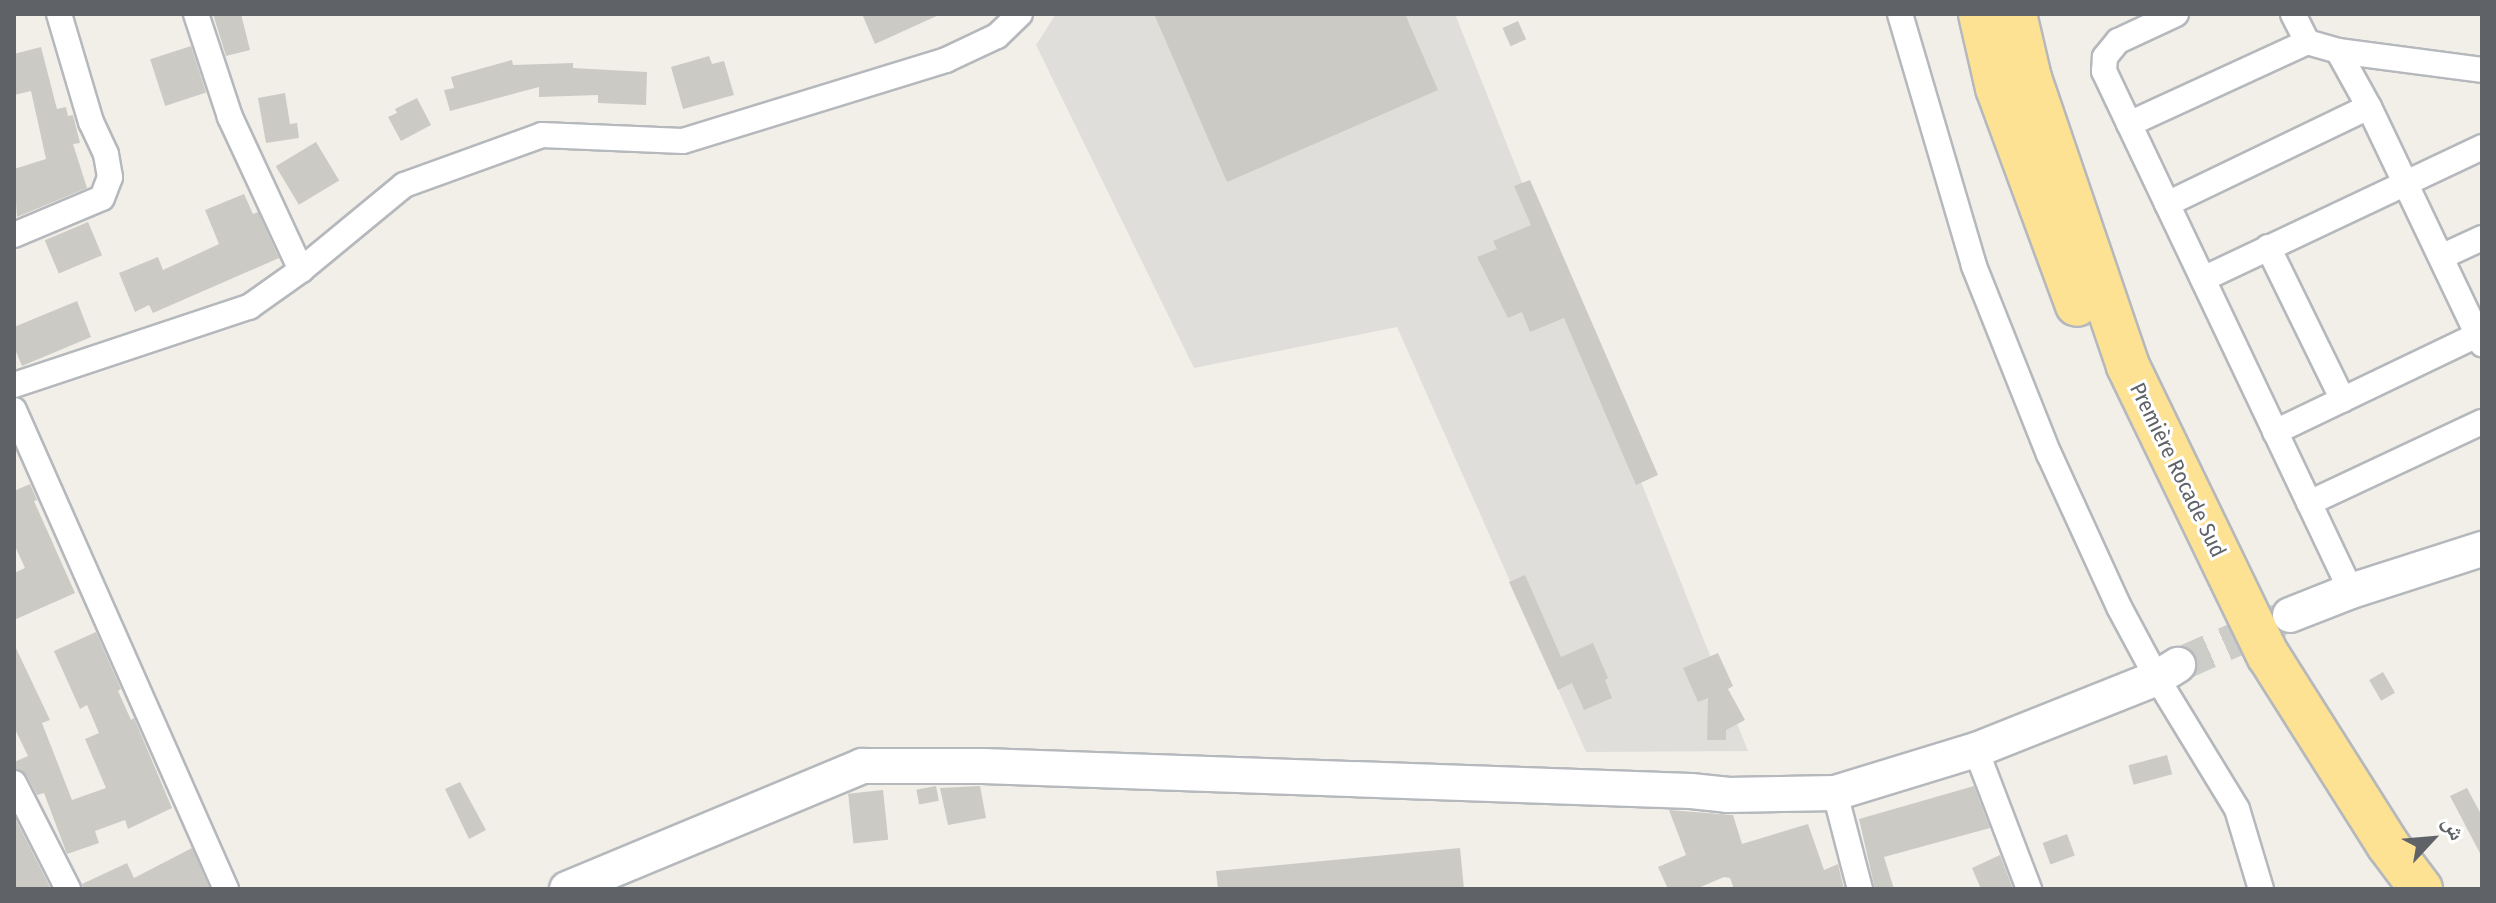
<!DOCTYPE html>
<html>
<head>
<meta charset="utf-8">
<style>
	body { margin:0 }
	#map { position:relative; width:2496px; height:903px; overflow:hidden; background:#f1efe8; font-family:"Fira Sans Condensed","Noto Naskh Arabic",sans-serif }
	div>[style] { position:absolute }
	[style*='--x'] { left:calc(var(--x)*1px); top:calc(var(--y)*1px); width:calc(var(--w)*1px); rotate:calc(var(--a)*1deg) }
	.industrial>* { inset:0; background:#e0deda }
	.building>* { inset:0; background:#cccac5; transform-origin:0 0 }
	.secondary-tunnel>* { height:34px; margin-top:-17px; transform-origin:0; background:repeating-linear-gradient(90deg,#ccccc8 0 34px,transparent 0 51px) }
	.roads { filter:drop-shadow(2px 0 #b5b8bc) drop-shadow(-2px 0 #b5b8bc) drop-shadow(0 2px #b5b8bc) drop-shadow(0 -2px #b5b8bc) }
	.minor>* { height:24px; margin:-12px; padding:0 12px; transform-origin:12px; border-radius:12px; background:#fff }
	.secondary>* { height:34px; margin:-17px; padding:0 17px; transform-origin:17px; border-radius:17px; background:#fff }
	.motorway>* { height:42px; margin:-21px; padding:0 21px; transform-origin:21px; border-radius:21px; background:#fde293 }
	span { translate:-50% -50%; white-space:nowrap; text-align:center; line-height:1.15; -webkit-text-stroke:6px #fff; paint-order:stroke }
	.street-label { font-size:22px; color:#5f6368 }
	.frame { position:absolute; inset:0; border:16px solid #5f6368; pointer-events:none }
	.north { position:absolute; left:2392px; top:799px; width:80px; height:80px; -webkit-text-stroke:6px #fff; paint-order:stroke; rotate:64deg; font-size:22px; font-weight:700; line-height:32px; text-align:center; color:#5f6368 }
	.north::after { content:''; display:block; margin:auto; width:28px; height:36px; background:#5f6368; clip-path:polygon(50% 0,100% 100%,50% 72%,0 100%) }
</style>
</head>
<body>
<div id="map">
	<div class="industrial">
		<div style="clip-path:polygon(1056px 14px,1455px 14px,1748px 751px,1586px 752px,1397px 327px,1194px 368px,1036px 45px)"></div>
	</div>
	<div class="building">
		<div style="clip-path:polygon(213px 14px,241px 14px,250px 50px,226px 56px)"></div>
		<div style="clip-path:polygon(862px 14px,941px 14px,875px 44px)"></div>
		<div style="clip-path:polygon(1154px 14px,1405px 14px,1438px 90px,1227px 182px)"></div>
		<div style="left:1518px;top:21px;width:20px;height:17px;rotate:66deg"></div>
		<div style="left:191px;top:46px;width:49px;height:43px;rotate:72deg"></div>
		<div style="clip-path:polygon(41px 47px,57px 109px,66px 107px,68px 116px,73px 115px,80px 143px,73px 144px,87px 188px,17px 217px,14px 169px,46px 159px,31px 91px,14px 95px,14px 54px)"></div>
		<div style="clip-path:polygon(709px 56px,712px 64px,724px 61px,734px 95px,683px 109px,671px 67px)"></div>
		<div style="clip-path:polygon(512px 60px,513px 65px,573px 63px,573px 68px,647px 72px,646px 105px,598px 103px,598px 95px,539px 97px,539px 87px,450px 111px,444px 90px,454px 88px,451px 77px)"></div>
		<div style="clip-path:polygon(285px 93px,290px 124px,297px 123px,299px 138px,266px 143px,258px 98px)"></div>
		<div style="clip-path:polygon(417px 98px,431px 125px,401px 141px,388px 117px,397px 113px,395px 109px)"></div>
		<div style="left:316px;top:142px;width:45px;height:47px;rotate:59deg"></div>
		<div style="clip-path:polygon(1530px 180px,1658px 475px,1636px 485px,1564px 318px,1530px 332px,1522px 312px,1508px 318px,1477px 257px,1497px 249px,1493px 241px,1531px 225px,1514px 186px)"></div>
		<div style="clip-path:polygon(244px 194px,253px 214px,258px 212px,279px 258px,153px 313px,149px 305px,135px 312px,119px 273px,158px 257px,163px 270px,219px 244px,205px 210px)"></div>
		<div style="left:88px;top:222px;width:36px;height:47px;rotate:67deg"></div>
		<div style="clip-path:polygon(77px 301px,91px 337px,22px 366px,14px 347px,14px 327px)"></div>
		<div style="clip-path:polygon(30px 484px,37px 500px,34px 501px,75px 593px,14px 620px,14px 573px,25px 568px,14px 544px,14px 491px)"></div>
		<div style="clip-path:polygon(1525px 575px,1561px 657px,1593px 643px,1608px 678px,1605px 680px,1612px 698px,1584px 710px,1572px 683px,1558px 690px,1509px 582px)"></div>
		<div style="clip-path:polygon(96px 632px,121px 689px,118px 691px,131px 720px,134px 718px,172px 808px,128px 829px,125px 820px,95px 831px,99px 843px,67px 854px,44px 793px,37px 795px,27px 776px,14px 768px,14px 762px,28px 756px,14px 727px,14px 644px,50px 720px,42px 723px,72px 800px,106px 788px,85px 739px,99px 733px,87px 705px,80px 709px,54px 651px)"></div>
		<div style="clip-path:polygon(1718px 653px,1733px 686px,1728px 689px,1745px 720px,1726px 730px,1726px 740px,1707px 740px,1708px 698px,1698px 702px,1683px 668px)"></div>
		<div style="left:2383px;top:672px;width:24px;height:16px;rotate:60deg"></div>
		<div style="left:2167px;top:755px;width:20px;height:40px;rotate:75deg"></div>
		<div style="clip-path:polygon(460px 782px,486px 830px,469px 839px,445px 789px)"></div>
		<div style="left:936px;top:786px;width:15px;height:20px;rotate:79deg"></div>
		<div style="clip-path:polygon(980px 786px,986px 818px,948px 825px,940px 788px)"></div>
		<div style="clip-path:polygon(1974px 786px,1990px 828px,1884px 857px,1894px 889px,1875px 889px,1859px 819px)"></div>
		<div style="clip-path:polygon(2467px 788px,2482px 816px,2482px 857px,2450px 796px)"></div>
		<div style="left:883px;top:790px;width:50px;height:35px;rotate:84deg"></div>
		<div style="clip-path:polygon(1669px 810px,1733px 815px,1742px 844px,1808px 824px,1824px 870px,1838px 864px,1844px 889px,1734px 889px,1730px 878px,1724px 877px,1696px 889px,1668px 889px,1658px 867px,1686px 855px)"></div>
		<div style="clip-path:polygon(14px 816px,51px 889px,14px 889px)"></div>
		<div style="left:2067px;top:834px;width:23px;height:26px;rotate:70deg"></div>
		<div style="clip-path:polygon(192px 848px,210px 889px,83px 889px,82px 884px,127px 863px,134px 878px)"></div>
		<div style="clip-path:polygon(1460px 848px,1464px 889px,1218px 889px,1216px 871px)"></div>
		<div style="clip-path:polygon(2000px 855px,2013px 889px,1981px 889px,1972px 868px)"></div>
	</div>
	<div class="secondary-tunnel">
		<div style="--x:2178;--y:665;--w:111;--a:-23.8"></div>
	</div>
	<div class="roads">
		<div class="minor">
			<div style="--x:196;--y:14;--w:108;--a:71.7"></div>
			<div style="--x:230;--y:117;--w:169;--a:65.1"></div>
			<div style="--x:1900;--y:14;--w:263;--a:73.6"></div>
			<div style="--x:1974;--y:266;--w:202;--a:68.3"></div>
			<div style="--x:2049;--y:454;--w:168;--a:65.4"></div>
			<div style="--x:2119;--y:607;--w:81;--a:61.8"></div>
			<div style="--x:2157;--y:678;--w:153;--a:58.6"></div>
			<div style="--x:2237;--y:809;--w:84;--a:73.3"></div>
			<div style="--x:2176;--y:14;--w:64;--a:155"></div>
			<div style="--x:2118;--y:41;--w:21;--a:129"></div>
			<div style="--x:2105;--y:57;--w:14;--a:94"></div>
			<div style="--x:2104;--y:71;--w:576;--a:64.59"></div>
			<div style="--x:2293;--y:14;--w:31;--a:63"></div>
			<div style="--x:2307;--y:42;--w:32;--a:16"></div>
			<div style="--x:2338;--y:51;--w:145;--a:7.5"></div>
			<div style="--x:2338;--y:51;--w:64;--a:61"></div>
			<div style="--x:2369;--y:107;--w:263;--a:64.5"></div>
			<div style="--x:2129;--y:124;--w:196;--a:-24.7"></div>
			<div style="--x:2167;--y:204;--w:224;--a:-25.7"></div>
			<div style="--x:14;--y:235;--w:95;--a:-22.8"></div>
			<div style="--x:102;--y:198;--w:22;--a:-69"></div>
			<div style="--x:110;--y:177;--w:23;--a:-100"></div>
			<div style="--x:106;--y:154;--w:35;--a:-115"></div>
			<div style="--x:91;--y:122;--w:113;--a:-106.5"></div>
			<div style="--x:2268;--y:247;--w:170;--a:63.9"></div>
			<div style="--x:2441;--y:257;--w:45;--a:-24.9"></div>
			<div style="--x:2203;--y:279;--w:309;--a:-25.3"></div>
			<div style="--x:14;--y:385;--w:248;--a:-18.4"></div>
			<div style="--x:249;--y:307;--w:64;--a:-35.4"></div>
			<div style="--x:301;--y:270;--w:134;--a:-39.5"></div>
			<div style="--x:404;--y:185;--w:147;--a:-19.9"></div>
			<div style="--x:542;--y:135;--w:141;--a:2.4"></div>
			<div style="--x:683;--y:141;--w:275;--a:-17.1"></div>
			<div style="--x:946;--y:60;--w:56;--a:-25.2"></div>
			<div style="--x:997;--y:36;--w:32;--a:-44"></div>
			<div style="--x:14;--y:410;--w:524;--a:66.13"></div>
			<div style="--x:2275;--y:432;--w:229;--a:-25.6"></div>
			<div style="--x:2309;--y:503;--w:191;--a:-25.1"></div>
			<div style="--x:1976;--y:750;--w:149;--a:69.1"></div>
			<div style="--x:14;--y:783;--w:119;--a:63"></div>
			<div style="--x:1835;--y:793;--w:99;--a:75.4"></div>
		</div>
		<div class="secondary">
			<div style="--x:2290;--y:615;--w:66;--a:-21.5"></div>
			<div style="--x:2351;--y:591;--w:138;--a:-17.8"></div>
			<div style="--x:567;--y:889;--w:320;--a:-22.6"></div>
			<div style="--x:862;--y:766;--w:121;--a:0"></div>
			<div style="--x:983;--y:766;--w:708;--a:2.02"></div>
			<div style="--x:1691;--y:791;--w:36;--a:6"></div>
			<div style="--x:1727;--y:795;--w:108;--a:-1.1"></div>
			<div style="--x:1835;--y:793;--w:147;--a:-17"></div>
			<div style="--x:1976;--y:750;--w:195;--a:-21.7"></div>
			<div style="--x:2157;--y:678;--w:25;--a:-32"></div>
		</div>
		<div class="motorway">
			<div style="--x:1980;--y:14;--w:76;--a:77.1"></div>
			<div style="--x:1997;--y:88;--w:231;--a:69.8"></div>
			<div style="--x:2015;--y:14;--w:66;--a:76.8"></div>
			<div style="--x:2030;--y:78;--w:304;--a:71.2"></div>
			<div style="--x:2128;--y:366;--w:321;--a:64.2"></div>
			<div style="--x:2268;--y:655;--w:225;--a:57.7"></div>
			<div style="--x:2388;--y:845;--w:55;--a:53.1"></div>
		</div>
	</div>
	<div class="street-label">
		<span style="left:2178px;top:470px;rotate:64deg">Première Rocade Sud</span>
	</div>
	<div class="frame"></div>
	<div class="north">ش</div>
</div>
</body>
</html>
